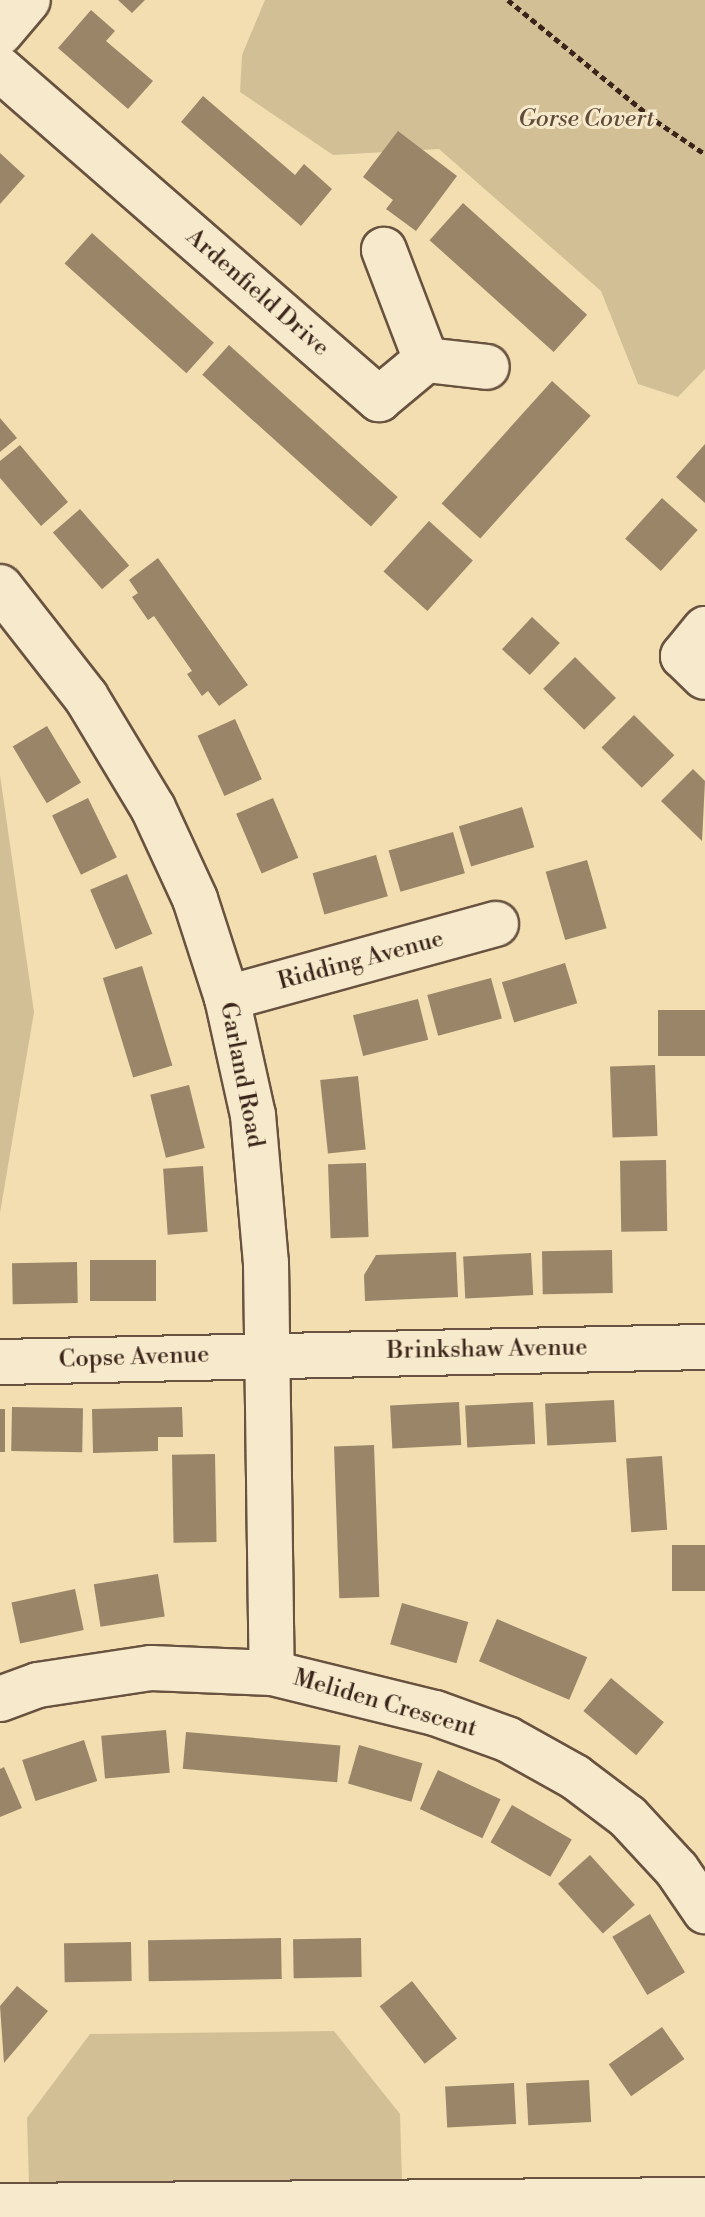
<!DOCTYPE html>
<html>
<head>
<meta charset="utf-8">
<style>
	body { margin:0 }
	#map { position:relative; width:705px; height:2217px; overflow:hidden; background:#f2deb0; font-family:"Libre Bodoni",serif }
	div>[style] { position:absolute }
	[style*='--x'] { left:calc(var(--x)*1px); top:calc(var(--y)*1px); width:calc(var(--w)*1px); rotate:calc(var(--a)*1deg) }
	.green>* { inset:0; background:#d3bf96 }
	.building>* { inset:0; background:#9a8568; transform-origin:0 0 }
	.path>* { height:5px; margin-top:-2.5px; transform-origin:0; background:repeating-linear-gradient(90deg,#3b251a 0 6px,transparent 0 10px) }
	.roads { filter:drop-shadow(2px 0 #695340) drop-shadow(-2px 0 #695340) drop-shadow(0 2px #695340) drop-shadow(0 -2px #695340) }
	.minor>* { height:44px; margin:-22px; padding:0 22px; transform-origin:22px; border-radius:22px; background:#f7eacc }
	span { translate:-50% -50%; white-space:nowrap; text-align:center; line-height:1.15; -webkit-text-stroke:6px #f7eacc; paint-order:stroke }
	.park-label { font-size:24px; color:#614c39; font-style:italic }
	.street-label { font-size:24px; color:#3b251a }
</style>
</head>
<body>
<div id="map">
	<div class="green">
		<div style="clip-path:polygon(265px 0,705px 0,705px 369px,678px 397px,638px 384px,601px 291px,439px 149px,333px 155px,240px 92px,242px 55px)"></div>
		<div style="clip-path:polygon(0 775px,34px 1012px,0 1213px)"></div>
		<div style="clip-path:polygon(334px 2031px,400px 2114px,403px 2217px,30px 2217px,27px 2118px,90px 2034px)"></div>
	</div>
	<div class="building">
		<div style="clip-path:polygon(118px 0,145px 0,132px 13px)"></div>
		<div style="clip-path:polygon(91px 10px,115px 31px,106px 41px,153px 81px,128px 109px,58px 48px)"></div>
		<div style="clip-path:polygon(203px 96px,295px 175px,304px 164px,332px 189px,301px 226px,181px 122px)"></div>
		<div style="clip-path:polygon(398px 131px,457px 176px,416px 231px,386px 209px,393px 200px,363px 177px)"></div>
		<div style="clip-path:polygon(0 153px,25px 176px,0 204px)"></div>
		<div style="left:463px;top:203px;width:167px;height:50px;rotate:42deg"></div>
		<div style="left:92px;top:233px;width:164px;height:41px;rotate:42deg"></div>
		<div style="left:229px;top:345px;width:227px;height:40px;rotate:42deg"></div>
		<div style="left:552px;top:381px;width:52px;height:165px;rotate:42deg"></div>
		<div style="clip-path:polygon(0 418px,17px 438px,0 452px)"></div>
		<div style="clip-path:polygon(705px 444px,705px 503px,676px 477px)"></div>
		<div style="clip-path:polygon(20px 445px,68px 502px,41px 526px,0 478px,0 461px)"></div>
		<div style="left:662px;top:498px;width:48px;height:55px;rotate:42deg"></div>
		<div style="left:80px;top:509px;width:75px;height:36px;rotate:49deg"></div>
		<div style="left:429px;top:521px;width:59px;height:68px;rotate:42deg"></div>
		<div style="clip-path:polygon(158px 558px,248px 685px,219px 706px,208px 691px,202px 696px,187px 674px,192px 671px,154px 616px,148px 620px,132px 597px,138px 593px,129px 580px)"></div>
		<div style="left:532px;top:617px;width:38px;height:44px;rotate:43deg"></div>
		<div style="left:575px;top:657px;width:58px;height:45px;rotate:45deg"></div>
		<div style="left:634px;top:715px;width:57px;height:46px;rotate:45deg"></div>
		<div style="left:235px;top:719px;width:66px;height:41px;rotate:66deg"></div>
		<div style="left:47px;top:726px;width:66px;height:40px;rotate:59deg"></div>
		<div style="clip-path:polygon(693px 769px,705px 781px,702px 841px,661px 801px)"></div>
		<div style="left:88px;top:798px;width:66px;height:40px;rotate:64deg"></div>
		<div style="left:273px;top:798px;width:65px;height:40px;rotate:67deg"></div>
		<div style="left:522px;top:807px;width:42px;height:66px;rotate:73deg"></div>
		<div style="left:453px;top:832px;width:43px;height:67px;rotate:74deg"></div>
		<div style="left:376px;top:855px;width:43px;height:66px;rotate:74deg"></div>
		<div style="left:587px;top:860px;width:71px;height:43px;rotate:74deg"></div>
		<div style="left:127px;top:874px;width:65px;height:40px;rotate:67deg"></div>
		<div style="left:565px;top:963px;width:42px;height:66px;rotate:73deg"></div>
		<div style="left:142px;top:966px;width:104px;height:41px;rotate:73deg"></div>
		<div style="left:491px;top:978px;width:42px;height:66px;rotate:75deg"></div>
		<div style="left:418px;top:999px;width:42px;height:67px;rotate:76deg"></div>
		<div style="left:705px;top:1010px;width:46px;height:47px;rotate:90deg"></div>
		<div style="left:655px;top:1065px;width:71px;height:45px;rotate:88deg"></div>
		<div style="left:358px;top:1076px;width:74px;height:38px;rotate:84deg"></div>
		<div style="left:189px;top:1085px;width:65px;height:40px;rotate:76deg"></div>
		<div style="left:666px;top:1160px;width:71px;height:46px;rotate:89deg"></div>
		<div style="left:366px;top:1163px;width:74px;height:38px;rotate:88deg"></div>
		<div style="left:203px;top:1166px;width:66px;height:40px;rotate:86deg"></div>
		<div style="left:612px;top:1250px;width:43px;height:70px;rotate:89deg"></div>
		<div style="clip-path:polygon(456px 1252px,458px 1297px,365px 1301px,364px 1275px,376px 1255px)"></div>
		<div style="left:531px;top:1253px;width:42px;height:68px;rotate:87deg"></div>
		<div style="left:156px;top:1260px;width:41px;height:66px;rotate:90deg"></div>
		<div style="left:77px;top:1262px;width:41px;height:65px;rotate:89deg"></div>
		<div style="left:614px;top:1400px;width:42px;height:69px;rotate:87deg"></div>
		<div style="left:459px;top:1402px;width:43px;height:69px;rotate:87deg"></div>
		<div style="left:533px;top:1402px;width:42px;height:68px;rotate:87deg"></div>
		<div style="left:12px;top:1407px;width:71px;height:44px;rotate:1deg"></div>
		<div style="clip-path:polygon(182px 1407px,183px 1437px,158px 1437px,158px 1451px,93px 1453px,92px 1409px)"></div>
		<div style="left:0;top:1409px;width:5px;height:43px"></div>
		<div style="left:374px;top:1445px;width:152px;height:40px;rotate:88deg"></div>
		<div style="left:215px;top:1454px;width:88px;height:43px;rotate:89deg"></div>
		<div style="left:662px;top:1456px;width:74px;height:36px;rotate:86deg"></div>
		<div style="left:705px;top:1545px;width:46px;height:33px;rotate:90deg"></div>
		<div style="left:158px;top:1574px;width:43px;height:65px;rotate:81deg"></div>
		<div style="left:75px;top:1589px;width:42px;height:65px;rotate:78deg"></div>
		<div style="left:402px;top:1603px;width:69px;height:43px;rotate:16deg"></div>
		<div style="left:497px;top:1619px;width:98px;height:46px;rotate:23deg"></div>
		<div style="left:611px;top:1678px;width:69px;height:43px;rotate:40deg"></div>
		<div style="left:166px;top:1730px;width:43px;height:65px;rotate:85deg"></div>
		<div style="left:186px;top:1732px;width:155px;height:37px;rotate:5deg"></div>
		<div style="left:84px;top:1740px;width:43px;height:65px;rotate:72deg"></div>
		<div style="left:359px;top:1745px;width:66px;height:40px;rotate:16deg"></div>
		<div style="clip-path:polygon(4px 1767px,22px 1808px,0 1817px,0 1769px)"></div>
		<div style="left:438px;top:1770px;width:69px;height:43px;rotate:25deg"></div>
		<div style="left:512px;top:1805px;width:69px;height:43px;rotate:30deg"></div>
		<div style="left:590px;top:1855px;width:67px;height:43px;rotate:48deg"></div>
		<div style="left:650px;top:1914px;width:68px;height:44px;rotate:59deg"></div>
		<div style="left:281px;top:1938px;width:41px;height:133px;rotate:89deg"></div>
		<div style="left:361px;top:1938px;width:39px;height:68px;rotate:89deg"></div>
		<div style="left:131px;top:1942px;width:39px;height:67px;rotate:89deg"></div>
		<div style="left:412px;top:1981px;width:73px;height:41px;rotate:52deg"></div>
		<div style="clip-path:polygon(17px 1986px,48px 2011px,4px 2063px,0 2006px)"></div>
		<div style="left:662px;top:2027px;width:39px;height:65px;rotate:55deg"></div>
		<div style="left:589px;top:2080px;width:42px;height:63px;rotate:87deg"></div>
		<div style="left:514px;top:2083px;width:41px;height:69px;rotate:87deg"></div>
	</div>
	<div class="path">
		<div style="--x:508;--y:0;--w:191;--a:39.3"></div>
		<div style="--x:656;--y:121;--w:59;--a:34"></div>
	</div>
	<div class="roads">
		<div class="minor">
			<div style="--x:0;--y:33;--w:43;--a:-49.7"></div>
			<div style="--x:0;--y:69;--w:503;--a:41.05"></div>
			<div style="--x:379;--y:399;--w:61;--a:-39.7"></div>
			<div style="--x:426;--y:360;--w:118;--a:-110.9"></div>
			<div style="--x:426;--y:360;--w:61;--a:6.5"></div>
			<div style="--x:0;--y:587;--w:140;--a:52"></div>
			<div style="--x:86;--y:697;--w:130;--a:58.9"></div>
			<div style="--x:153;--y:808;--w:100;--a:65.2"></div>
			<div style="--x:195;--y:899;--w:104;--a:72.1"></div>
			<div style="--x:227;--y:998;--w:120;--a:77.5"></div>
			<div style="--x:253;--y:1115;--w:149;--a:85"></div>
			<div style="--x:266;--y:1263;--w:410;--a:89.2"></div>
			<div style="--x:705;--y:629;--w:35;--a:129"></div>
			<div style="--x:683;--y:656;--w:30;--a:44"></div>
			<div style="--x:227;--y:998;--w:279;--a:-15.4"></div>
			<div style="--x:0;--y:1362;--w:705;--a:-1.22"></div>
			<div style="--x:0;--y:1699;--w:40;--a:-20.2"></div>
			<div style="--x:38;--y:1685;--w:114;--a:-8.6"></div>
			<div style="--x:151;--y:1668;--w:121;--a:2.4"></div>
			<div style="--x:272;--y:1673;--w:168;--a:13.8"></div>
			<div style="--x:435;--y:1713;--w:77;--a:19.9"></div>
			<div style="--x:507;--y:1739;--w:78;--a:29.2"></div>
			<div style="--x:575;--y:1777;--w:66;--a:37"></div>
			<div style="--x:628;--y:1817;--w:72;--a:47.2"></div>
			<div style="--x:677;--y:1870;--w:50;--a:55.7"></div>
			<div style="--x:0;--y:2206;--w:705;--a:-0.49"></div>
		</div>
	</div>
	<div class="park-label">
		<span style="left:586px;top:120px">Gorse Covert</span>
	</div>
	<div class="street-label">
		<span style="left:257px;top:293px;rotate:41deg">Ardenfield Drive</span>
		<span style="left:361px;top:961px;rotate:-15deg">Ridding Avenue</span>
		<span style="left:241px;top:1075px;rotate:79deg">Garland Road</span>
		<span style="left:487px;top:1350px;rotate:-1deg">Brinkshaw Avenue</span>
		<span style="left:134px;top:1358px;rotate:-2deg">Copse Avenue</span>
		<span style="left:385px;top:1704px;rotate:16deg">Meliden Crescent</span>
	</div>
</div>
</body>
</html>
